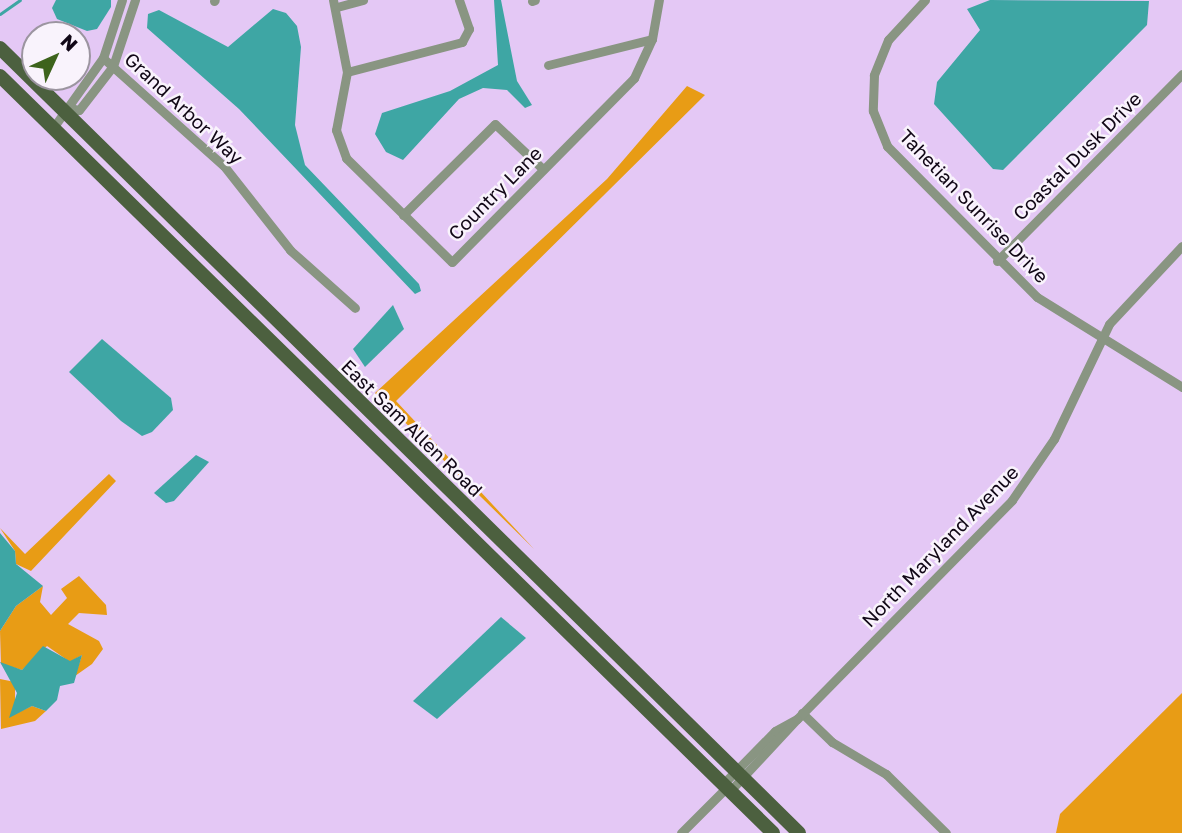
<!DOCTYPE html>
<html>
<head>
<meta charset="utf-8">
<style>
	body { margin:0 }
	#map { position:relative; width:1182px; height:833px; overflow:hidden; background:#e4c8f5; font-family:"Golos Text",sans-serif }
	div>[style] { position:absolute }
	[style*='--x'] { left:calc(var(--x)*1px); top:calc(var(--y)*1px); width:calc(var(--w)*1px); rotate:calc(var(--a)*1deg) }
	.green>* { inset:0; background:#e89c15 }
	.water>* { inset:0; background:#3ea6a4 }
	.stream>* { height:2.5px; margin:-1.25px; padding:0 1.25px; transform-origin:1.25px; border-radius:1.25px; background:#3ea6a4 }
	.street>* { height:9px; margin:-4.5px; padding:0 4.5px; transform-origin:4.5px; border-radius:4.5px; background:#899582 }
	.primary>* { height:14px; margin:-7px; padding:0 7px; transform-origin:7px; border-radius:7px; background:#4c603f }
	span { translate:-50% -50%; white-space:nowrap; text-align:center; line-height:1.15; -webkit-text-stroke:5px #f9f3fc; paint-order:stroke }
	.street-label { font-size:19px; color:#110716 }
	.north { position:absolute; left:21px; top:21px; width:70px; height:70px; box-sizing:border-box; background:#f9f3fc; border:2px solid #9c95a0; border-radius:50%; rotate:45deg; font-size:19px; font-weight:700; line-height:28px; text-align:center; color:#110716 }
	.north::after { content:''; display:block; margin:auto; width:24px; height:32px; background:#3d631c; clip-path:polygon(50% 0,100% 100%,50% 72%,0 100%) }
</style>
</head>
<body>
<div id="map">
	<div class="green">
		<div style="clip-path:polygon(687px 86px,705px 95px,396px 401px,534px 549px,375px 393px,607px 179px)"></div>
		<div style="clip-path:polygon(109px 474px,116px 481px,31px 571px,16px 564px,15px 551px,0 528px,25px 554px)"></div>
		<div style="clip-path:polygon(79px 576px,106px 605px,107px 615px,79px 613px,68px 624px,99px 641px,103px 649px,92px 664px,75px 676px,82px 655px,70px 662px,47px 646px,22px 670px,1px 664px,0 631px,16px 606px,43px 586px,40px 602px,51px 615px,67px 598px,61px 589px)"></div>
		<div style="clip-path:polygon(0 679px,15px 682px,15px 714px,32px 706px,46px 711px,35px 721px,1px 729px)"></div>
		<div style="clip-path:polygon(1182px 693px,1182px 833px,1056px 833px,1060px 814px)"></div>
	</div>
	<div class="water">
		<div style="clip-path:polygon(56px 0,111px 0,111px 7px,97px 29px,87px 31px,57px 19px,52px 8px)"></div>
		<div style="clip-path:polygon(494px 0,501px 0,517px 81px,532px 105px,525px 108px,507px 90px,483px 88px,459px 99px,403px 160px,386px 152px,375px 134px,382px 113px,450px 91px,498px 65px)"></div>
		<div style="clip-path:polygon(990px 0,1149px 1px,1147px 25px,1003px 170px,993px 169px,934px 104px,937px 82px,980px 30px,967px 9px)"></div>
		<div style="clip-path:polygon(273px 9px,286px 13px,297px 26px,301px 47px,295px 125px,305px 165px,419px 284px,421px 291px,415px 294px,239px 109px,147px 28px,148px 14px,159px 10px,228px 47px)"></div>
		<div style="clip-path:polygon(393px 305px,404px 329px,365px 367px,353px 349px)"></div>
		<div style="clip-path:polygon(102px 339px,171px 398px,173px 410px,152px 432px,142px 436px,121px 421px,69px 372px)"></div>
		<div style="clip-path:polygon(196px 455px,209px 462px,174px 501px,166px 503px,154px 493px)"></div>
		<div style="clip-path:polygon(0 533px,15px 551px,16px 564px,43px 586px,16px 606px,0 631px)"></div>
		<div style="clip-path:polygon(501px 617px,526px 638px,437px 719px,413px 701px)"></div>
		<div style="clip-path:polygon(43px 646px,70px 661px,82px 655px,74px 683px,60px 686px,57px 700px,46px 711px,32px 706px,9px 718px,17px 693px,0 662px,22px 670px)"></div>
	</div>
	<div class="stream">
		<div style="--x:0;--y:14;--w:24;--a:-35"></div>
	</div>
	<div class="street">
		<div style="--x:333;--y:0;--w:73;--a:79"></div>
		<div style="--x:347;--y:72;--w:59;--a:100.7"></div>
		<div style="--x:336;--y:130;--w:30;--a:70"></div>
		<div style="--x:346;--y:158;--w:148;--a:44.5"></div>
		<div style="--x:452;--y:262;--w:259;--a:-45.3"></div>
		<div style="--x:634;--y:78;--w:43;--a:-65.2"></div>
		<div style="--x:652;--y:39;--w:40;--a:-80"></div>
		<div style="--x:925;--y:0;--w:54;--a:132.8"></div>
		<div style="--x:888;--y:40;--w:38;--a:112"></div>
		<div style="--x:874;--y:75;--w:36;--a:92"></div>
		<div style="--x:873;--y:111;--w:38;--a:68"></div>
		<div style="--x:887;--y:146;--w:213;--a:45.2"></div>
		<div style="--x:1037;--y:297;--w:171;--a:31.8"></div>
		<div style="--x:214;--y:1;--w:1;--a:-45"></div>
		<div style="--x:532;--y:1;--w:3;--a:-18"></div>
		<div style="--x:337;--y:7;--w:27;--a:-15"></div>
		<div style="--x:103;--y:58;--w:162;--a:41.8"></div>
		<div style="--x:224;--y:166;--w:107;--a:51.8"></div>
		<div style="--x:290;--y:250;--w:87;--a:41.7"></div>
		<div style="--x:548;--y:65;--w:107;--a:-14"></div>
		<div style="--x:347;--y:72;--w:119;--a:-14.6"></div>
		<div style="--x:462;--y:42;--w:15;--a:-62"></div>
		<div style="--x:469;--y:29;--w:31;--a:-109"></div>
		<div style="--x:70;--y:108;--w:9;--a:13"></div>
		<div style="--x:79;--y:110;--w:56;--a:-52.3"></div>
		<div style="--x:113;--y:66;--w:70;--a:-71.6"></div>
		<div style="--x:53;--y:128;--w:86;--a:-54.5"></div>
		<div style="--x:103;--y:58;--w:61;--a:-71.9"></div>
		<div style="--x:403;--y:215;--w:129;--a:-44.7"></div>
		<div style="--x:495;--y:124;--w:66;--a:43.2"></div>
		<div style="--x:997;--y:261;--w:263;--a:-45.3"></div>
		<div style="--x:802;--y:713;--w:42;--a:44"></div>
		<div style="--x:832;--y:742;--w:63;--a:30.7"></div>
		<div style="--x:886;--y:774;--w:84;--a:44.5"></div>
		<div style="--x:723;--y:784;--w:74;--a:-45.5"></div>
		<div style="--x:775;--y:731;--w:25;--a:-29"></div>
		<div style="--x:797;--y:719;--w:307;--a:-45.5"></div>
		<div style="--x:1012;--y:500;--w:74;--a:-55.5"></div>
		<div style="--x:1054;--y:439;--w:127;--a:-64.4"></div>
		<div style="--x:1109;--y:324;--w:107;--a:-46.9"></div>
		<div style="--x:730;--y:791;--w:98;--a:-47.1"></div>
		<div style="--x:681;--y:833;--w:65;--a:-45"></div>
	</div>
	<div class="primary">
		<div style="--x:0;--y:48;--w:1120;--a:44.49"></div>
		<div style="--x:0;--y:76;--w:1082;--a:44.4"></div>
	</div>
	<div class="street-label">
		<span style="left:184px;top:108px;rotate:43deg">Grand Arbor Way</span>
		<span style="left:1077px;top:156px;rotate:-45deg">Coastal Dusk Drive</span>
		<span style="left:495px;top:193px;rotate:-45deg">Country Lane</span>
		<span style="left:974px;top:206px;rotate:46deg">Tahetian Sunrise Drive</span>
		<span style="left:412px;top:428px;rotate:44deg">East Sam Allen Road</span>
		<span style="left:940px;top:546px;rotate:-46deg">North Maryland Avenue</span>
	</div>
	<div class="north">N</div>
</div>
</body>
</html>
